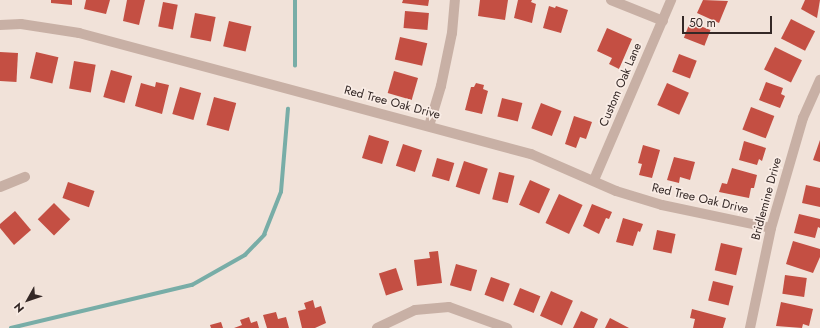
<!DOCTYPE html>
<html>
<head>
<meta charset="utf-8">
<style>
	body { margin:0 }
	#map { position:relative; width:820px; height:328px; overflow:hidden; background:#f1e2d9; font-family:Jost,sans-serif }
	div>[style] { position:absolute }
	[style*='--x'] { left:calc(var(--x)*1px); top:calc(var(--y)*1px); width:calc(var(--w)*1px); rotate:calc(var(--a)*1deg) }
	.stream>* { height:3.5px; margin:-1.75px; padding:0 1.75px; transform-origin:1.75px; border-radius:1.75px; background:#78ada7 }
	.building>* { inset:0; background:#c44f43; transform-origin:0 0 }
	.minor>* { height:10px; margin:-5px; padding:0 5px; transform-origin:5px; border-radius:5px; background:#c8b0a5 }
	span { translate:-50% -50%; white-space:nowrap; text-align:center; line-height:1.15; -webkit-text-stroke:3.5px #f9ece5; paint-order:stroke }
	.street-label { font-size:12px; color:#342826 }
	.north { position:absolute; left:8px; top:280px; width:40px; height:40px; -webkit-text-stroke:3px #f9ece5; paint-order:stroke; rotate:230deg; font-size:11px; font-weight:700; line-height:16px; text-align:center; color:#342826 }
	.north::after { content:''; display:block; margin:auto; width:14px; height:18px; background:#342826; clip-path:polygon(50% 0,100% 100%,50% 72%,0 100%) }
	.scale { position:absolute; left:682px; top:16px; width:90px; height:18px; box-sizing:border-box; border:2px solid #342826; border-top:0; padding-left:5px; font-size:12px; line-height:14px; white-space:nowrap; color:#342826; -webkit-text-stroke:3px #f9ece5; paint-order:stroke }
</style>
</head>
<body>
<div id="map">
	<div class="stream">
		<div style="--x:295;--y:66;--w:66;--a:-90"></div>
		<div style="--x:11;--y:328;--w:186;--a:-13.4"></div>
		<div style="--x:192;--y:285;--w:61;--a:-29.5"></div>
		<div style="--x:245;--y:255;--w:28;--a:-46"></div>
		<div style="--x:264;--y:235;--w:46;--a:-68.4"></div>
		<div style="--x:281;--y:192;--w:83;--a:-85.2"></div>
	</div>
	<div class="building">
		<div style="clip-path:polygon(51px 0,72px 0,72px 5px,51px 3px)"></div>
		<div style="clip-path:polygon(86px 0,110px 0,106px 14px,84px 9px)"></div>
		<div style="clip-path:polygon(127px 0,145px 0,139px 25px,123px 21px)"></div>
		<div style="clip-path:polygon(403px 0,429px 0,428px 6px,402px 3px)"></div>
		<div style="clip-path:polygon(480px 0,508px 0,505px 20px,478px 16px)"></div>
		<div style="clip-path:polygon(518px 0,532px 0,531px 2px,536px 4px,532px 23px,514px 18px)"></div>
		<div style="clip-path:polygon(703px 0,728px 1px,719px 23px,697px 13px)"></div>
		<div style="clip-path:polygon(805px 0,820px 0,817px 18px,801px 9px)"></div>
		<div style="left:163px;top:2px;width:15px;height:25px;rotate:11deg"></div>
		<div style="clip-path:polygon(549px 6px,555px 8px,556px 6px,568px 10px,561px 33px,543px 28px)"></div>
		<div style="left:405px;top:11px;width:24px;height:17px;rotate:5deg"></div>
		<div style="left:195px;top:13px;width:21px;height:25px;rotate:11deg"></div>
		<div style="left:791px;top:19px;width:27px;height:22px;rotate:27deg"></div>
		<div style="left:229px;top:21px;width:23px;height:26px;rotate:13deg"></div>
		<div style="left:690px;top:22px;width:22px;height:17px;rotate:21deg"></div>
		<div style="clip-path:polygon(607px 28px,632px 39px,619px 69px,609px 64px,612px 58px,597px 51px)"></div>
		<div style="left:400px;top:37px;width:28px;height:23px;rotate:13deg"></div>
		<div style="left:775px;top:47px;width:30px;height:25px;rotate:26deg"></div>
		<div style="left:0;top:52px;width:18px;height:29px;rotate:3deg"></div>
		<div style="left:36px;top:52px;width:23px;height:27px;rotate:13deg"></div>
		<div style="left:679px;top:54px;width:19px;height:19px;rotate:21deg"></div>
		<div style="left:74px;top:61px;width:22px;height:28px;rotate:10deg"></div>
		<div style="left:111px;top:70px;width:22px;height:28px;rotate:16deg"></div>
		<div style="left:394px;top:71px;width:25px;height:23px;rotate:16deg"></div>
		<div style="clip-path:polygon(156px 82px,169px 85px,162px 114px,135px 106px,141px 83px,155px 87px)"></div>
		<div style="clip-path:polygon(766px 82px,783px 88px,781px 94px,785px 96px,780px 108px,759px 100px)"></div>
		<div style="clip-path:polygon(476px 83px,484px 85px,483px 89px,488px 91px,482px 114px,465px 110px,471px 87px,474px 87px)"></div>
		<div style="left:667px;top:83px;width:24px;height:24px;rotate:24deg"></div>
		<div style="left:180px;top:87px;width:22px;height:28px;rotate:16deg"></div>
		<div style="left:214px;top:97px;width:23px;height:29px;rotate:15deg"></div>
		<div style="left:502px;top:98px;width:21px;height:19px;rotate:14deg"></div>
		<div style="left:541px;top:103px;width:22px;height:27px;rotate:21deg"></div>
		<div style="left:751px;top:107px;width:25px;height:24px;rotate:21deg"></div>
		<div style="clip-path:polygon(574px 116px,592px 122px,586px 139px,580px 137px,576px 148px,565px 144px)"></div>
		<div style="left:369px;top:135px;width:21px;height:24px;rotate:17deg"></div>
		<div style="clip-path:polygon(820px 140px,820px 162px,813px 160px)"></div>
		<div style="clip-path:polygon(744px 141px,766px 148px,762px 161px,759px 159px,757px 165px,739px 160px)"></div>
		<div style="left:403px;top:144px;width:20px;height:23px;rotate:18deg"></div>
		<div style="clip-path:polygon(643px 145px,660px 150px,652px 178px,639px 175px,642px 164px,638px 163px)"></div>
		<div style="clip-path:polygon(674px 157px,695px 162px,690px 180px,680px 177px,679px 183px,667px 180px)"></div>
		<div style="left:437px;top:158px;width:18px;height:19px;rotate:16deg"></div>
		<div style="left:464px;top:161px;width:25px;height:27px;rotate:18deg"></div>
		<div style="clip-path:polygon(732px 168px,757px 175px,754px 188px,751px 188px,749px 198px,719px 192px,722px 183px,727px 184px)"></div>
		<div style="left:499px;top:172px;width:16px;height:28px;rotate:14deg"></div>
		<div style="left:530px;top:180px;width:22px;height:27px;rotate:24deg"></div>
		<div style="left:68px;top:182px;width:28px;height:17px;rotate:19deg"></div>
		<div style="clip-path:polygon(806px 185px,820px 188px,820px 207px,802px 203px)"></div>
		<div style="left:559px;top:194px;width:26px;height:32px;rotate:25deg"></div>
		<div style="left:54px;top:203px;width:23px;height:23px;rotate:45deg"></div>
		<div style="clip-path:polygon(592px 204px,612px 212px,609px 219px,606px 218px,599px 234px,583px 226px)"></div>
		<div style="clip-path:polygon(15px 211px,31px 230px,14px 245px,0 228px,0 224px)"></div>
		<div style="clip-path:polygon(799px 214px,820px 219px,820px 228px,818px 227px,815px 238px,794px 233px)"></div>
		<div style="clip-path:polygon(623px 218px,643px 224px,640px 232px,638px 231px,633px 246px,616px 242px)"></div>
		<div style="left:657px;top:230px;width:19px;height:20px;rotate:12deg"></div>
		<div style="clip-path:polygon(793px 241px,820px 249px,820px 257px,813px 273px,786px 264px)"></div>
		<div style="left:721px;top:243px;width:22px;height:28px;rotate:13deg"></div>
		<div style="clip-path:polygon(438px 251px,442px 283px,417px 286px,414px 260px,430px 258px,429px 252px)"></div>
		<div style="left:456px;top:264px;width:22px;height:22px;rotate:16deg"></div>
		<div style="left:396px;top:268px;width:23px;height:18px;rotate:72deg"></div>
		<div style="left:785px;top:275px;width:22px;height:19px;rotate:8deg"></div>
		<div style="left:491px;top:277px;width:20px;height:19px;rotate:20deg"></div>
		<div style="left:713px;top:281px;width:21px;height:20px;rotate:14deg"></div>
		<div style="left:520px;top:288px;width:22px;height:18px;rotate:22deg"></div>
		<div style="left:551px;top:291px;width:24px;height:27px;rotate:24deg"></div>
		<div style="clip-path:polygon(313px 300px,315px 308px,321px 306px,326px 323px,315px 328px,302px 328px,298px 311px,306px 309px,304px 303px)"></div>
		<div style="clip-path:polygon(781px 302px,813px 309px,809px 326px,803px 324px,802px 328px,776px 326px)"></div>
		<div style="clip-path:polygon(692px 309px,726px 318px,723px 328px,693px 328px,695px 319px,690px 318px)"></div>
		<div style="clip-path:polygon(581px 311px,598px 319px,594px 328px,573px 328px)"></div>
		<div style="clip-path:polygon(276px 312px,278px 319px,286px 317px,289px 328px,267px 328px,263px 315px)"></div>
		<div style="clip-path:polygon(249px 317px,251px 323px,257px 321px,259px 328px,234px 328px,242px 325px,240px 320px)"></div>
		<div style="clip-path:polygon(610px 318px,629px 328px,605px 328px)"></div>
		<div style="clip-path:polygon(221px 322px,223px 328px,211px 328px,210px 325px)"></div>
	</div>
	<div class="minor">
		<div style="--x:611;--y:0;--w:56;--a:22"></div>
		<div style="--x:0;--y:25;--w:21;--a:-3"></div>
		<div style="--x:21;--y:24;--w:59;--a:8.8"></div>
		<div style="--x:79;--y:33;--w:468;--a:15"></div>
		<div style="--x:531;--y:154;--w:93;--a:23.5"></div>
		<div style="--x:616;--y:191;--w:48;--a:16.9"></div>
		<div style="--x:662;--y:205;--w:111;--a:11.9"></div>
		<div style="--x:429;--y:126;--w:42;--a:-73.3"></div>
		<div style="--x:441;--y:86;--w:54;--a:-78.3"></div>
		<div style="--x:452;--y:33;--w:33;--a:-85"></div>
		<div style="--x:594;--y:180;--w:196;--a:-66.8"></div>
		<div style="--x:0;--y:187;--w:27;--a:-22"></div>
		<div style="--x:377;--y:328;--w:42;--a:-25.3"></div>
		<div style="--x:415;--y:310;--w:34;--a:-5"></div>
		<div style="--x:449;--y:307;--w:62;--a:19.9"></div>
		<div style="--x:750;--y:328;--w:102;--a:-78.1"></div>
		<div style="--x:771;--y:228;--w:115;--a:-73.8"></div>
		<div style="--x:803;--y:118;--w:42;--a:-65.9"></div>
	</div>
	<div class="street-label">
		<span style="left:621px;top:85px;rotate:-67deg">Custom Oak Lane</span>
		<span style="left:392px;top:103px;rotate:15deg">Red Tree Oak Drive</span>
		<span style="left:700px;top:199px;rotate:13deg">Red Tree Oak Drive</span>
		<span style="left:767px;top:199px;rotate:-75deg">Bridlemine Drive</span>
	</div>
	<div class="north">N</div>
	<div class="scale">50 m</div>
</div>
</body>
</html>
